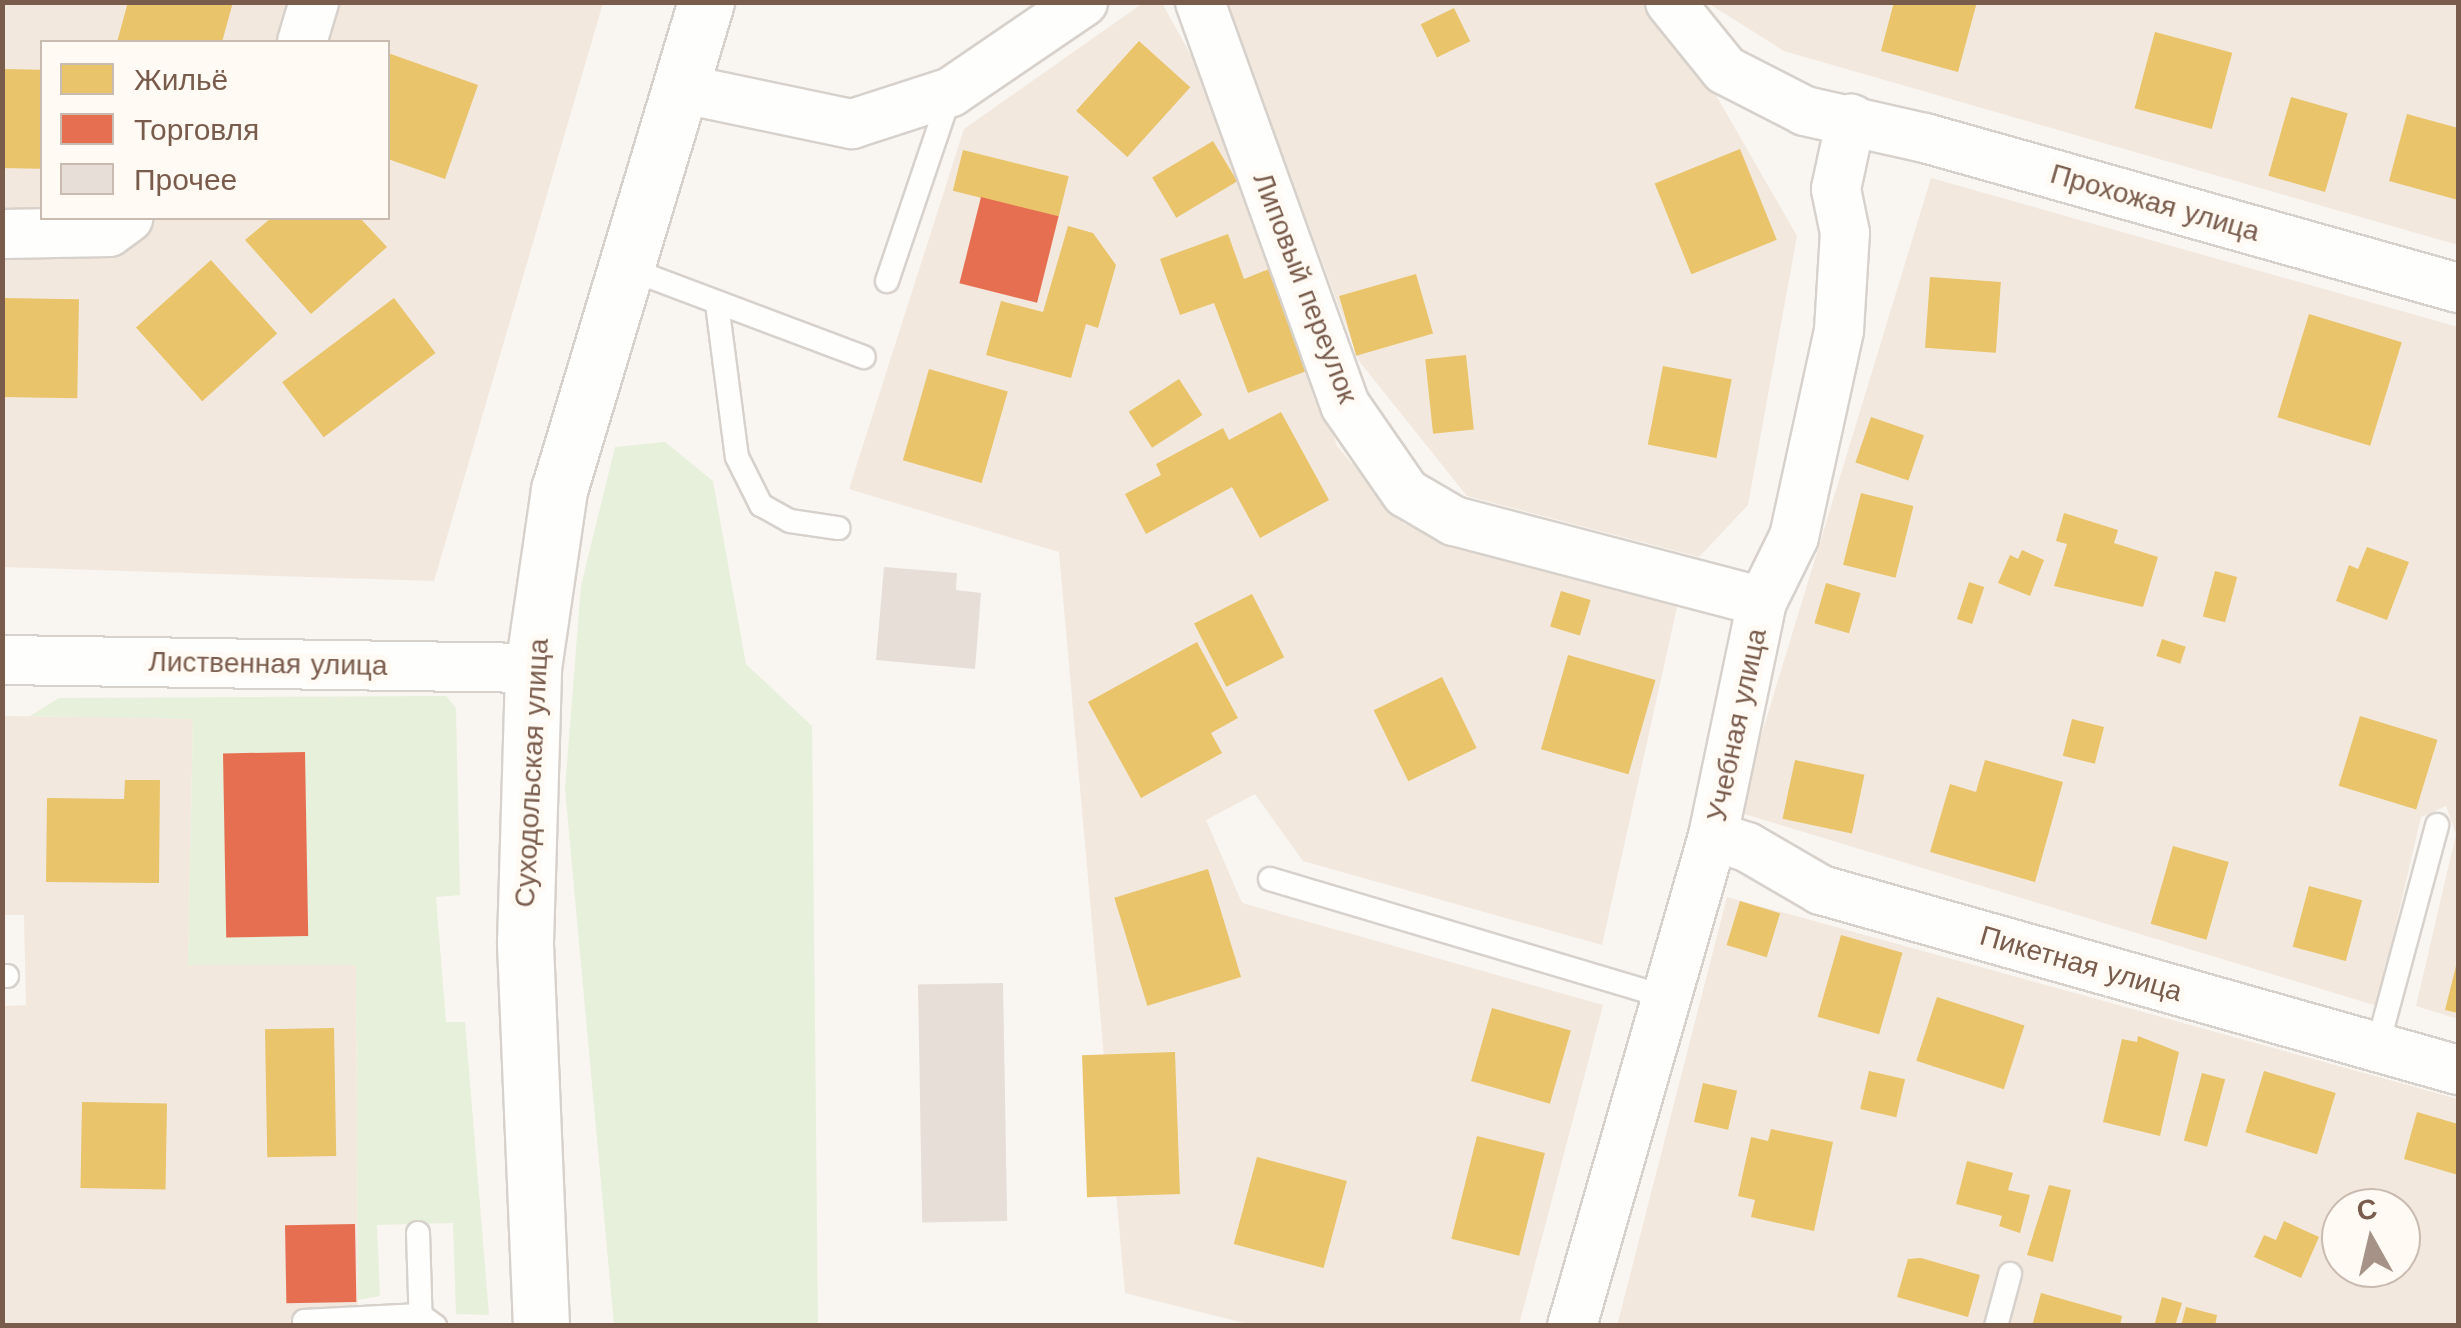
<!DOCTYPE html>
<html>
<head>
<meta charset="utf-8">
<style>
	body { margin:0 }
	#map { position:relative; width:2461px; height:1328px; overflow:hidden; background:#f9f5f0; font-family:"Work Sans",sans-serif }
	div>[style] { position:absolute }
	[style*='--x'] { left:calc(var(--x)*1px); top:calc(var(--y)*1px); width:calc(var(--w)*1px); rotate:calc(var(--a)*1deg) }
	.residential>* { inset:0; background:#f2e8de }
	.green>* { inset:0; background:#e7f0db }
	.homes>* { inset:0; background:#e9c46a; transform-origin:0 0 }
	.shops>* { inset:0; background:#e76f51; transform-origin:0 0 }
	.building>* { inset:0; background:#e6ded7; transform-origin:0 0 }
	.roads { filter:drop-shadow(2px 0 #d7d1cb) drop-shadow(-2px 0 #d7d1cb) drop-shadow(0 2px #d7d1cb) drop-shadow(0 -2px #d7d1cb) }
	.service>* { height:22px; margin:-11px; padding:0 11px; transform-origin:11px; border-radius:11px; background:#fefefd }
	.minor>* { height:48px; margin:-24px; padding:0 24px; transform-origin:24px; border-radius:24px; background:#fefefd }
	.secondary>* { height:55px; margin:-27.5px; padding:0 27.5px; transform-origin:27.5px; border-radius:27.5px; background:#fefefd }
	span { translate:-50% -50%; white-space:nowrap; text-align:center; line-height:1.15; -webkit-text-stroke:10px #fffaf3; paint-order:stroke }
	.street-label { font-size:28px; color:#7a5c4d }
	.frame { position:absolute; inset:0; border:5px solid #7a5c4d; pointer-events:none }
	.legend { position:absolute; left:40px; top:40px; width:350px; height:180px; box-sizing:border-box; background:#fffaf3; border:2px solid #cabbb1; margin:0; padding:12px 18px; list-style:none; font-size:30px; color:#7a5c4d }
	.legend li { display:flex; align-items:center; gap:20px; height:50px }
	.legend b { width:50px; border:2px solid #cabbb1 }
	.north { position:absolute; left:2321px; top:1188px; width:100px; height:100px; box-sizing:border-box; background:#fffaf3; border:2px solid #cabbb1; border-radius:50%; rotate:352deg; font-size:28px; font-weight:700; line-height:40px; text-align:center; color:#7a5c4d }
	.north::after { content:''; display:block; margin:auto; width:35px; height:45px; background:#a69286; clip-path:polygon(50% 0,100% 100%,50% 72%,0 100%) }
</style>
</head>
<body>
<div id="map">
	<div class="residential">
		<div style="clip-path:polygon(evenodd,3px 3px,603px 3px,434px 581px,3px 567px,3px 3px,42px 42px,388px 42px,388px 218px,42px 218px,42px 42px)"></div>
		<div style="clip-path:polygon(1143px 3px,1162px 3px,1241px 146px,1337px 446px,1404px 524px,1677px 607px,1602px 945px,1303px 861px,1255px 794px,1206px 820px,1242px 903px,1603px 1005px,1519px 1325px,1252px 1325px,1125px 1293px,1059px 552px,849px 489px,964px 129px)"></div>
		<div style="clip-path:polygon(1226px 3px,1663px 3px,1797px 236px,1748px 505px,1699px 557px,1467px 496px,1359px 361px)"></div>
		<div style="clip-path:polygon(1708px 3px,2458px 3px,2458px 245px,1784px 51px)"></div>
		<div style="clip-path:polygon(1931px 178px,2458px 327px,2458px 1019px,2416px 1006px,2456px 834px,2446px 806px,2421px 817px,2377px 1006px,1738px 812px)"></div>
		<div style="clip-path:polygon(3px 716px,193px 718px,188px 965px,356px 965px,358px 1325px,3px 1325px,3px 1006px,26px 1005px,24px 915px,3px 915px)"></div>
		<div style="clip-path:polygon(evenodd,1727px 897px,2458px 1099px,2458px 1325px,1617px 1326px,1727px 897px,2341px 1208px,2401px 1208px,2401px 1268px,2341px 1268px,2341px 1208px)"></div>
	</div>
	<div class="green">
		<div style="clip-path:polygon(665px 442px,713px 481px,746px 664px,812px 726px,818px 1325px,614px 1325px,565px 789px,581px 586px,615px 447px)"></div>
		<div style="clip-path:polygon(446px 696px,456px 708px,460px 895px,436px 897px,446px 1022px,465px 1022px,489px 1315px,456px 1314px,453px 1223px,377px 1225px,380px 1296px,358px 1300px,356px 965px,188px 965px,193px 719px,30px 716px,59px 698px)"></div>
	</div>
	<div class="homes">
		<div style="clip-path:polygon(128px 2px,233px 2px,222px 42px,117px 42px)"></div>
		<div style="clip-path:polygon(1894px 2px,1977px 2px,1958px 72px,1881px 51px)"></div>
		<div style="left:1454px;top:8px;width:37px;height:37px;rotate:64deg"></div>
		<div style="left:2155px;top:32px;width:80px;height:79px;rotate:15deg"></div>
		<div style="left:1139px;top:41px;width:69px;height:94px;rotate:42deg"></div>
		<div style="clip-path:polygon(388px 53px,478px 85px,445px 179px,388px 159px)"></div>
		<div style="left:2px;top:69px;width:40px;height:99px;rotate:1deg"></div>
		<div style="left:2291px;top:97px;width:59px;height:82px;rotate:16deg"></div>
		<div style="clip-path:polygon(2407px 114px,2458px 128px,2458px 200px,2389px 181px)"></div>
		<div style="left:1213px;top:141px;width:47px;height:71px;rotate:59deg"></div>
		<div style="left:1740px;top:149px;width:98px;height:92px;rotate:68deg"></div>
		<div style="left:963px;top:150px;width:109px;height:42px;rotate:14deg"></div>
		<div style="clip-path:polygon(271px 218px,360px 218px,387px 247px,311px 314px,245px 240px)"></div>
		<div style="clip-path:polygon(1068px 226px,1093px 233px,1116px 265px,1098px 328px,1086px 324px,1071px 378px,986px 355px,1001px 301px,1043px 312px)"></div>
		<div style="clip-path:polygon(1228px 234px,1244px 279px,1274px 267px,1312px 369px,1248px 393px,1214px 303px,1180px 315px,1160px 259px)"></div>
		<div style="left:211px;top:260px;width:99px;height:101px;rotate:48deg"></div>
		<div style="left:1416px;top:274px;width:62px;height:80px;rotate:74deg"></div>
		<div style="left:1930px;top:277px;width:71px;height:71px;rotate:4deg"></div>
		<div style="left:2px;top:298px;width:77px;height:99px;rotate:1deg"></div>
		<div style="left:394px;top:298px;width:69px;height:140px;rotate:53deg"></div>
		<div style="left:2309px;top:314px;width:97px;height:108px;rotate:17deg"></div>
		<div style="left:1466px;top:355px;width:75px;height:41px;rotate:84deg"></div>
		<div style="left:1663px;top:366px;width:70px;height:80px;rotate:11deg"></div>
		<div style="left:929px;top:369px;width:82px;height:95px;rotate:16deg"></div>
		<div style="left:1179px;top:379px;width:43px;height:60px;rotate:57deg"></div>
		<div style="clip-path:polygon(1281px 412px,1329px 500px,1260px 538px,1232px 487px,1146px 534px,1125px 494px,1161px 475px,1156px 464px,1223px 428px,1229px 440px)"></div>
		<div style="left:1871px;top:417px;width:56px;height:48px;rotate:19deg"></div>
		<div style="left:1861px;top:493px;width:54px;height:74px;rotate:14deg"></div>
		<div style="clip-path:polygon(2064px 513px,2118px 530px,2114px 543px,2158px 557px,2143px 607px,2054px 586px,2067px 544px,2056px 541px)"></div>
		<div style="clip-path:polygon(2367px 547px,2409px 562px,2387px 620px,2336px 601px,2349px 565px,2358px 569px)"></div>
		<div style="clip-path:polygon(2022px 550px,2044px 560px,2030px 596px,1998px 583px,2010px 555px,2018px 559px)"></div>
		<div style="left:2215px;top:571px;width:23px;height:47px;rotate:15deg"></div>
		<div style="left:1969px;top:582px;width:16px;height:39px;rotate:18deg"></div>
		<div style="left:1826px;top:583px;width:36px;height:42px;rotate:16deg"></div>
		<div style="left:1561px;top:591px;width:31px;height:37px;rotate:17deg"></div>
		<div style="left:1252px;top:594px;width:71px;height:65px;rotate:63deg"></div>
		<div style="left:2162px;top:639px;width:25px;height:18px;rotate:18deg"></div>
		<div style="clip-path:polygon(1197px 642px,1238px 718px,1211px 733px,1222px 753px,1141px 798px,1088px 702px)"></div>
		<div style="left:1568px;top:655px;width:91px;height:98px;rotate:16deg"></div>
		<div style="left:1442px;top:677px;width:79px;height:76px;rotate:64deg"></div>
		<div style="left:2360px;top:716px;width:81px;height:73px;rotate:17deg"></div>
		<div style="left:2072px;top:719px;width:33px;height:38px;rotate:14deg"></div>
		<div style="left:1795px;top:760px;width:71px;height:60px;rotate:12deg"></div>
		<div style="clip-path:polygon(1985px 760px,2063px 782px,2035px 882px,1930px 852px,1950px 784px,1976px 792px)"></div>
		<div style="clip-path:polygon(125px 780px,160px 780px,159px 883px,46px 882px,47px 798px,124px 799px)"></div>
		<div style="left:2173px;top:846px;width:58px;height:81px;rotate:16deg"></div>
		<div style="left:1208px;top:869px;width:113px;height:98px;rotate:73deg"></div>
		<div style="left:2309px;top:886px;width:55px;height:63px;rotate:15deg"></div>
		<div style="left:1740px;top:901px;width:42px;height:46px;rotate:17deg"></div>
		<div style="left:1841px;top:935px;width:64px;height:85px;rotate:16deg"></div>
		<div style="clip-path:polygon(2457px 962px,2458px 962px,2458px 1013px,2445px 1010px)"></div>
		<div style="left:1937px;top:997px;width:92px;height:67px;rotate:18deg"></div>
		<div style="left:1492px;top:1008px;width:82px;height:76px;rotate:16deg"></div>
		<div style="left:334px;top:1028px;width:128px;height:69px;rotate:89deg"></div>
		<div style="clip-path:polygon(2138px 1036px,2179px 1052px,2160px 1136px,2103px 1122px,2122px 1039px,2137px 1042px)"></div>
		<div style="left:1175px;top:1052px;width:142px;height:93px;rotate:88deg"></div>
		<div style="left:1869px;top:1071px;width:37px;height:39px;rotate:13deg"></div>
		<div style="left:2264px;top:1071px;width:75px;height:64px;rotate:17deg"></div>
		<div style="left:2202px;top:1073px;width:24px;height:70px;rotate:15deg"></div>
		<div style="left:1703px;top:1083px;width:35px;height:40px;rotate:13deg"></div>
		<div style="left:82px;top:1102px;width:85px;height:86px;rotate:1deg"></div>
		<div style="clip-path:polygon(2417px 1112px,2458px 1124px,2458px 1175px,2404px 1159px)"></div>
		<div style="clip-path:polygon(1771px 1129px,1833px 1142px,1814px 1231px,1751px 1217px,1755px 1200px,1738px 1196px,1751px 1137px,1768px 1141px)"></div>
		<div style="left:1477px;top:1136px;width:70px;height:106px;rotate:14deg"></div>
		<div style="left:1257px;top:1157px;width:93px;height:90px;rotate:15deg"></div>
		<div style="clip-path:polygon(1967px 1161px,2013px 1173px,2008px 1190px,2030px 1195px,2020px 1233px,1999px 1226px,2002px 1216px,1956px 1204px)"></div>
		<div style="clip-path:polygon(2049px 1185px,2071px 1190px,2053px 1262px,2027px 1255px)"></div>
		<div style="clip-path:polygon(2284px 1221px,2319px 1237px,2301px 1278px,2254px 1257px,2264px 1235px,2276px 1240px)"></div>
		<div style="clip-path:polygon(1921px 1258px,1980px 1275px,1968px 1317px,1897px 1297px,1908px 1259px)"></div>
		<div style="clip-path:polygon(2041px 1293px,2122px 1316px,2120px 1326px,2032px 1326px)"></div>
		<div style="clip-path:polygon(2162px 1297px,2182px 1303px,2175px 1326px,2154px 1326px)"></div>
		<div style="clip-path:polygon(2186px 1307px,2217px 1315px,2215px 1326px,2181px 1326px)"></div>
	</div>
	<div class="shops">
		<div style="left:981px;top:197px;width:80px;height:89px;rotate:14deg"></div>
		<div style="left:305px;top:752px;width:184px;height:82px;rotate:89deg"></div>
		<div style="left:355px;top:1224px;width:78px;height:70px;rotate:89deg"></div>
	</div>
	<div class="building">
		<div style="clip-path:polygon(884px 567px,957px 573px,956px 590px,981px 593px,975px 669px,876px 660px)"></div>
		<div style="left:1003px;top:983px;width:238px;height:85px;rotate:89deg"></div>
	</div>
	<div class="roads">
		<div class="service">
			<div style="--x:624;--y:267;--w:256;--a:20.6"></div>
			<div style="--x:887;--y:281;--w:196;--a:-71.3"></div>
			<div style="--x:717;--y:304;--w:154;--a:82.6"></div>
			<div style="--x:737;--y:457;--w:54;--a:63.4"></div>
			<div style="--x:761;--y:505;--w:33;--a:29"></div>
			<div style="--x:790;--y:521;--w:49;--a:8.3"></div>
			<div style="--x:1270;--y:879;--w:417;--a:16.6"></div>
			<div style="--x:2;--y:976;--w:5;--a:0"></div>
			<div style="--x:2377;--y:1048;--w:231;--a:-74.9"></div>
			<div style="--x:418;--y:1233;--w:93;--a:88.2"></div>
			<div style="--x:304;--y:1321;--w:116;--a:-3"></div>
			<div style="--x:420;--y:1315;--w:19;--a:36"></div>
			<div style="--x:1996;--y:1326;--w:54;--a:-74.9"></div>
		</div>
		<div class="minor">
			<div style="--x:1200;--y:2;--w:428;--a:70.2"></div>
			<div style="--x:1345;--y:405;--w:107;--a:55.3"></div>
			<div style="--x:1406;--y:493;--w:56;--a:30.3"></div>
			<div style="--x:1454;--y:521;--w:318;--a:14.7"></div>
			<div style="--x:1670;--y:2;--w:87;--a:51"></div>
			<div style="--x:1725;--y:70;--w:90;--a:27.1"></div>
			<div style="--x:1805;--y:111;--w:123;--a:12.7"></div>
			<div style="--x:1925;--y:138;--w:554;--a:15.72"></div>
			<div style="--x:302;--y:42;--w:42;--a:-73.3"></div>
			<div style="--x:679;--y:88;--w:177;--a:11.8"></div>
			<div style="--x:852;--y:124;--w:104;--a:-17.9"></div>
			<div style="--x:951;--y:92;--w:160;--a:-34.3"></div>
			<div style="--x:2;--y:234;--w:107;--a:-1.1"></div>
			<div style="--x:109;--y:232;--w:24;--a:-36"></div>
			<div style="--x:2;--y:660;--w:531;--a:0.86"></div>
			<div style="--x:1713;--y:836;--w:36;--a:18"></div>
			<div style="--x:1747;--y:847;--w:86;--a:30.2"></div>
			<div style="--x:1821;--y:890;--w:662;--a:15.78"></div>
			<div style="--x:1572;--y:1326;--w:510;--a:-73.95"></div>
			<div style="--x:1713;--y:836;--w:239;--a:-78.2"></div>
			<div style="--x:1762;--y:602;--w:72;--a:-63.8"></div>
			<div style="--x:1794;--y:537;--w:212;--a:-77.7"></div>
			<div style="--x:1839;--y:330;--w:97;--a:-86.5"></div>
			<div style="--x:1845;--y:233;--w:45;--a:-101.6"></div>
			<div style="--x:1836;--y:189;--w:72;--a:-77.9"></div>
		</div>
		<div class="secondary">
			<div style="--x:541;--y:1326;--w:384;--a:-92.4"></div>
			<div style="--x:525;--y:942;--w:274;--a:-88.3"></div>
			<div style="--x:533;--y:668;--w:180;--a:-81.7"></div>
			<div style="--x:559;--y:490;--w:510;--a:-73.24"></div>
		</div>
	</div>
	<div class="street-label">
		<span style="left:2155px;top:203px;rotate:16deg">Прохожая улица</span>
		<span style="left:1305px;top:288px;rotate:69deg">Липовый переулок</span>
		<span style="left:268px;top:664px;rotate:1deg">Лиственная улица</span>
		<span style="left:1737px;top:725px;rotate:-78deg">Учебная улица</span>
		<span style="left:532px;top:773px;rotate:-87deg">Суходольская улица</span>
		<span style="left:2081px;top:964px;rotate:16deg">Пикетная улица</span>
	</div>
	<div class="frame"></div>
	<ul class="legend">
	<li><b style="height:28px;background:#e9c46a"></b>Жильё</li>
	<li><b style="height:28px;background:#e76f51"></b>Торговля</li>
	<li><b style="height:28px;background:#e6ded7"></b>Прочее</li>
	</ul>
	<div class="north">С</div>
</div>
</body>
</html>
